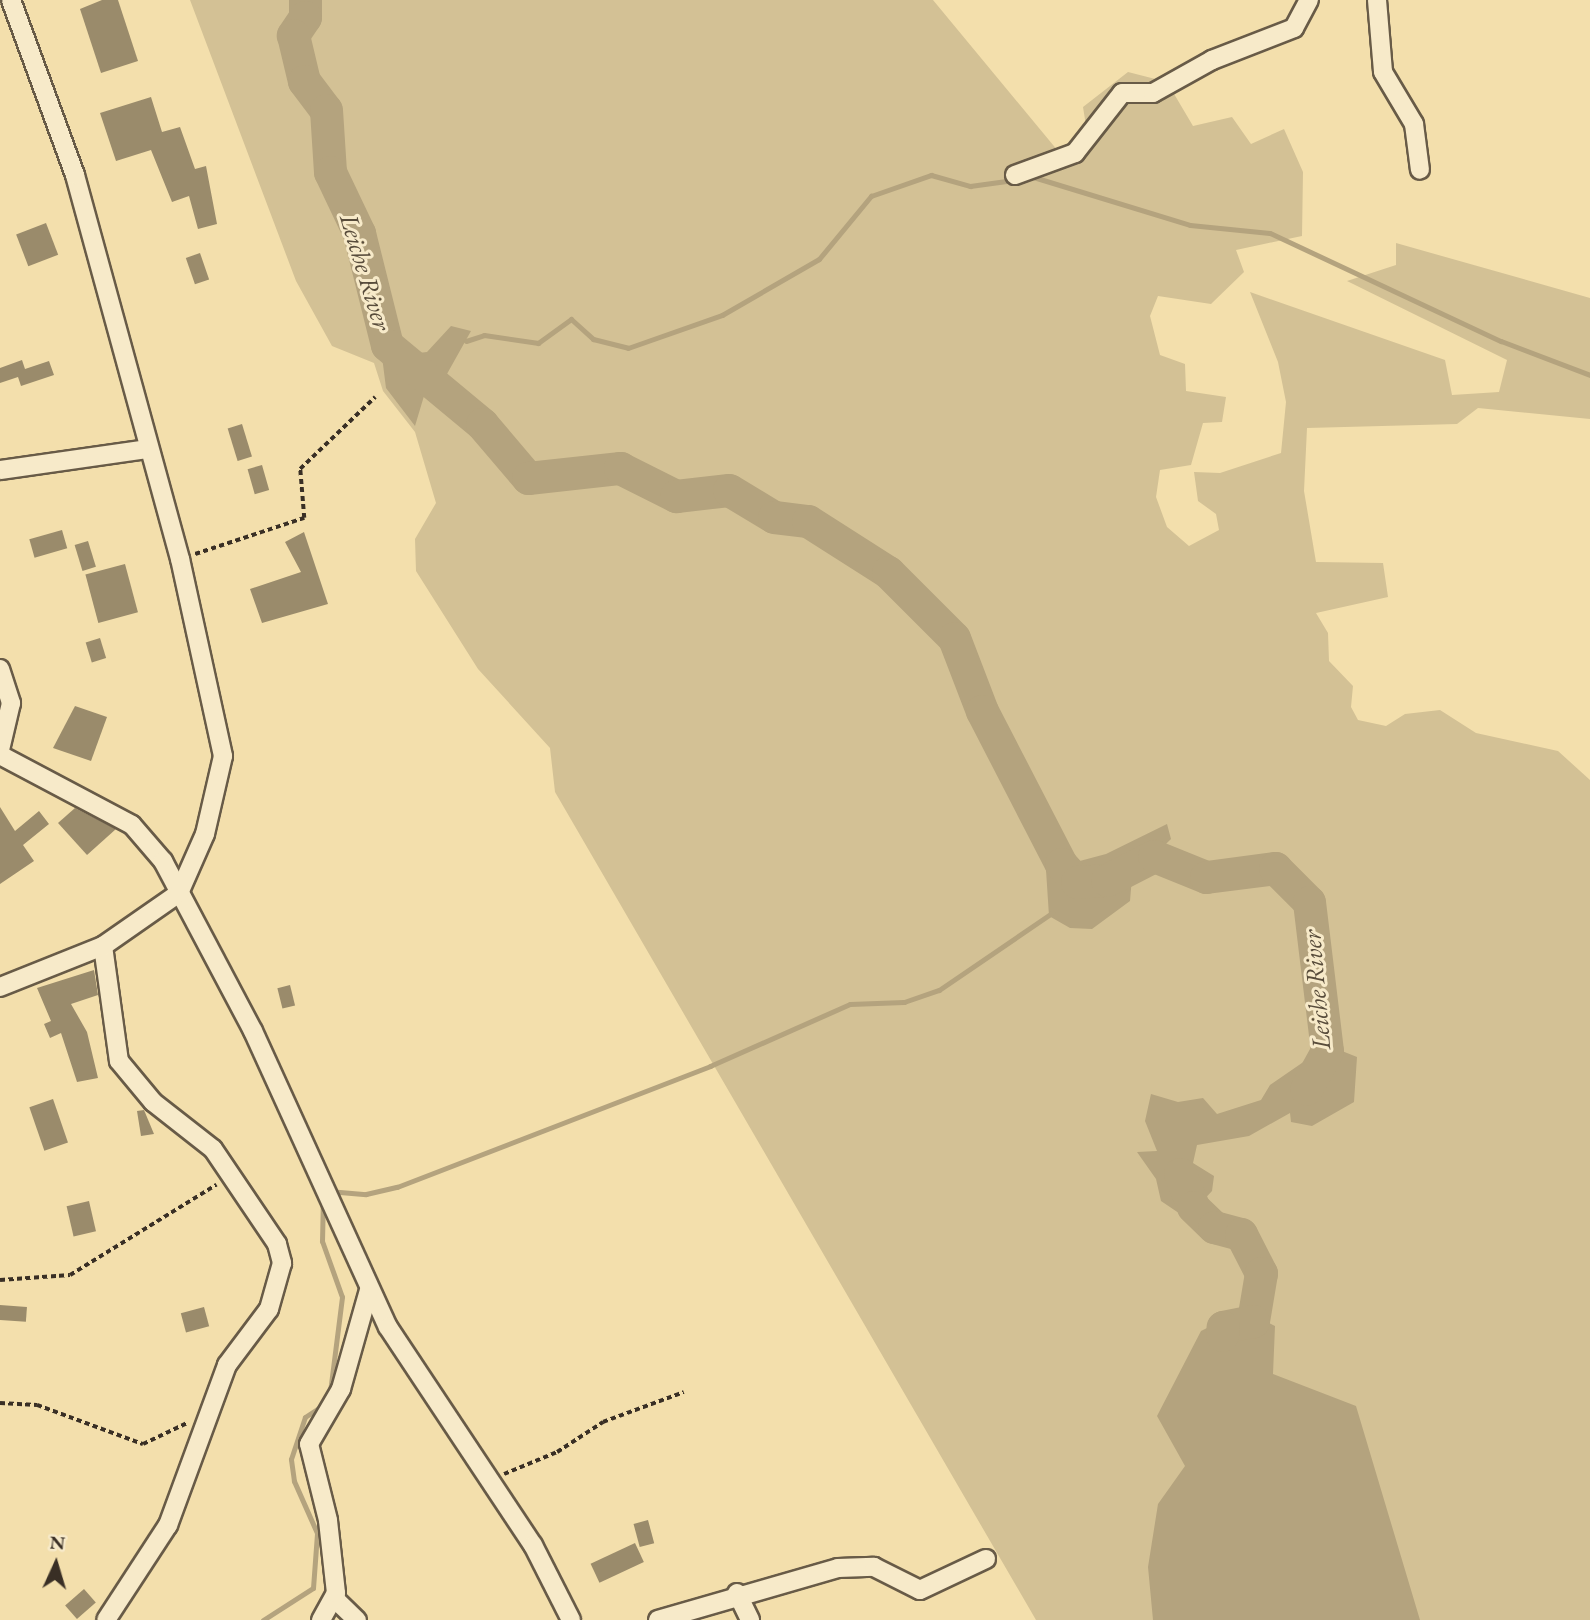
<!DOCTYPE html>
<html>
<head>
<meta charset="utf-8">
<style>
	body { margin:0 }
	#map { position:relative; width:1590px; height:1620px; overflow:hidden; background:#f3dfac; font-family:"EB Garamond",serif }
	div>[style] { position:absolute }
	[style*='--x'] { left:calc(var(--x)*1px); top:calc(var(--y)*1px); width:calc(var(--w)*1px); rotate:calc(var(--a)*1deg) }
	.green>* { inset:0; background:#d3c195 }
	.water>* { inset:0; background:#b4a37e }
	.stream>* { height:5px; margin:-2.5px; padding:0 2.5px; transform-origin:2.5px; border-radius:2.5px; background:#b4a37e }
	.river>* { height:33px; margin:-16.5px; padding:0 16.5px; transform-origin:16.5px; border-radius:16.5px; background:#b4a37e }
	.building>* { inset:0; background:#9a8b6b; transform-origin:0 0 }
	.path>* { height:3.5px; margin-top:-1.75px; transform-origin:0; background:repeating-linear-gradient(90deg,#392f25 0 5px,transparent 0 8.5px) }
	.roads { filter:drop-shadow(2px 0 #685b47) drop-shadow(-2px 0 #685b47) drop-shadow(0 2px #685b47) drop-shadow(0 -2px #685b47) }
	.minor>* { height:18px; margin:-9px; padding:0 9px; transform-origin:9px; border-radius:9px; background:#f7eac9 }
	span { translate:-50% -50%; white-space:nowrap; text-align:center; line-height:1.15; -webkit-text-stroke:6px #f7eac9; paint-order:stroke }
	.water-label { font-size:26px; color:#584c3b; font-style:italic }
	.north { position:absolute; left:21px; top:1529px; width:70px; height:70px; -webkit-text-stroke:5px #f7eac9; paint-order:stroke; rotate:4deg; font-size:19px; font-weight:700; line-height:28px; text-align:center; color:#392f25 }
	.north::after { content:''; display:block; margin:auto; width:24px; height:32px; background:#392f25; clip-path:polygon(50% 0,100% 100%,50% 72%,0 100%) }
</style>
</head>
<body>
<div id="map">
	<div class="green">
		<div style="clip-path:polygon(190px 0,933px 0,1058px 151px,1087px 132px,1083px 107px,1128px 72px,1167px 82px,1193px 126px,1232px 117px,1251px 144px,1284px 129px,1303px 172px,1302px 236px,1236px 250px,1244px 272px,1211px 304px,1158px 296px,1150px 316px,1160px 355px,1185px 364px,1186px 391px,1226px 397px,1222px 422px,1203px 423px,1191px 465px,1160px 470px,1156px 497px,1167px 527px,1189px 546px,1219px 530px,1216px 514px,1198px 501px,1194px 472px,1220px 473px,1281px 453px,1286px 402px,1278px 362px,1250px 292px,1445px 360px,1452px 395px,1499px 392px,1507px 360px,1347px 281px,1396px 265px,1396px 243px,1590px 298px,1590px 419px,1478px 408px,1457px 424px,1307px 428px,1304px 491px,1316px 562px,1383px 563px,1388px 597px,1316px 613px,1328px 633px,1329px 661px,1353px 686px,1351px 707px,1358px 720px,1386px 726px,1405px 714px,1440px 710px,1476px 733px,1558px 751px,1590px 780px,1590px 1620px,1036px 1620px,555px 792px,550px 748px,478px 669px,416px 571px,415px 539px,436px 503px,415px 432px,383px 391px,374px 363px,332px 346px,296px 281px)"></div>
	</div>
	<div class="water">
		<div style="clip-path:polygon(387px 323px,410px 354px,427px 352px,451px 326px,471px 331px,438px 390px,424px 396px,415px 426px,386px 388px,378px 325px)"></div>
		<div style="clip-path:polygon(1167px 824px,1171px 839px,1132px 877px,1130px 901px,1092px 929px,1070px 928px,1049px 916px,1046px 870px,1106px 854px)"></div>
		<div style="clip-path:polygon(1337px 1049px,1357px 1057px,1354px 1102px,1312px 1126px,1291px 1122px,1290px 1113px,1249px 1136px,1197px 1145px,1193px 1163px,1214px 1176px,1212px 1191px,1198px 1206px,1201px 1228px,1161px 1201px,1156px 1179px,1137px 1152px,1157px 1151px,1145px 1121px,1151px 1094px,1178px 1102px,1203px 1098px,1217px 1114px,1261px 1100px,1270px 1085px,1315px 1054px)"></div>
		<div style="clip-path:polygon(1243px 1310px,1275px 1326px,1273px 1374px,1356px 1406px,1420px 1620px,1153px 1620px,1148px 1567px,1158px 1504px,1185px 1466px,1157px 1416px,1201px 1331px)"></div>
	</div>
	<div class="stream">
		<div style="--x:1030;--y:176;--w:167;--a:17"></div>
		<div style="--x:1190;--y:225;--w:80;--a:5.7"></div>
		<div style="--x:1270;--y:233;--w:255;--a:25.1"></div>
		<div style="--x:1501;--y:341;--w:95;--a:20.9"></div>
		<div style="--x:466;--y:341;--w:19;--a:-18"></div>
		<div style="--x:484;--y:335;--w:55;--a:8.4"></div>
		<div style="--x:538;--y:343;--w:41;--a:-36"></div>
		<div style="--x:571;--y:319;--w:30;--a:42"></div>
		<div style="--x:593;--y:339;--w:36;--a:14"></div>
		<div style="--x:628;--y:348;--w:100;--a:-19.3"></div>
		<div style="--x:722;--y:315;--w:112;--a:-30"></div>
		<div style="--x:819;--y:259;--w:82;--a:-50.5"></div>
		<div style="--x:871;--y:196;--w:64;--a:-19.3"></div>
		<div style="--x:931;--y:175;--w:41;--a:15.8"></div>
		<div style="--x:970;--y:186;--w:44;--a:-7.8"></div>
		<div style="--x:328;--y:1191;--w:38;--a:5"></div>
		<div style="--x:366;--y:1194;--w:32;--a:-13"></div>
		<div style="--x:397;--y:1187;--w:336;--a:-21.1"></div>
		<div style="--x:710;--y:1066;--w:153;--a:-23.9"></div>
		<div style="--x:850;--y:1004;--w:54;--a:-2.1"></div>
		<div style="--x:904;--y:1002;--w:37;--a:-19"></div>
		<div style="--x:939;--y:990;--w:137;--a:-34.3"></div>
		<div style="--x:323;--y:1197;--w:44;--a:91.3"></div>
		<div style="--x:322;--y:1241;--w:59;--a:70.3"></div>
		<div style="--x:342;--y:1297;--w:96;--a:97.2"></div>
		<div style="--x:263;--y:1620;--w:59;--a:-32.6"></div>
		<div style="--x:313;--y:1588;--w:55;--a:-85.8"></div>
		<div style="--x:317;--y:1533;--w:57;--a:-113.9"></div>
		<div style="--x:294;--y:1481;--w:22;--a:-98"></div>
		<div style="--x:291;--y:1459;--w:44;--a:-71.6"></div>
		<div style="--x:305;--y:1417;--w:24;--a:-33"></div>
	</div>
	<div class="river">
		<div style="--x:305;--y:0;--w:17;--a:90"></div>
		<div style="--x:305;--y:17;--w:22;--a:124"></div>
		<div style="--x:293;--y:35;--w:47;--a:76.6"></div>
		<div style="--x:304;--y:81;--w:36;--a:53"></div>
		<div style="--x:326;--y:110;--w:62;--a:86.3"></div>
		<div style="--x:330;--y:172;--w:68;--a:64.6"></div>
		<div style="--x:359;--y:233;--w:115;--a:76"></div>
		<div style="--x:387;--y:345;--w:124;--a:39.7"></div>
		<div style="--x:482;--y:424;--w:71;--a:49.6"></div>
		<div style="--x:528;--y:478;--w:93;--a:-6.2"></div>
		<div style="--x:620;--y:468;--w:63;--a:26.6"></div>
		<div style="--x:676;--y:496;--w:53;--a:-6.5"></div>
		<div style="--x:729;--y:490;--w:52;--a:31"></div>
		<div style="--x:774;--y:517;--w:34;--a:7"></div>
		<div style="--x:808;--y:521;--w:95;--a:32.5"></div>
		<div style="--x:888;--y:572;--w:93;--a:45"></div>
		<div style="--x:954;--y:638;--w:78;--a:69"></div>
		<div style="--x:982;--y:711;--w:172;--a:62.7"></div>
		<div style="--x:1061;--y:864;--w:24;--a:48"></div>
		<div style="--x:1077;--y:882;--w:30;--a:-4"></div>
		<div style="--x:1107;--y:880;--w:53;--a:-27.1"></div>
		<div style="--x:1154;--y:856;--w:56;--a:22"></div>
		<div style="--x:1206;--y:877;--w:70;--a:-7.4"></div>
		<div style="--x:1275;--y:868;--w:48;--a:45"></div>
		<div style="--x:1309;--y:902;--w:150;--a:83.1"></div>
		<div style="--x:1327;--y:1051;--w:43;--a:118.9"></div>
		<div style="--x:1180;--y:1174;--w:35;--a:68"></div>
		<div style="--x:1193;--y:1207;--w:29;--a:44"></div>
		<div style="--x:1214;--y:1227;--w:28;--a:15"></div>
		<div style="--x:1241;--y:1234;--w:44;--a:62.9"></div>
		<div style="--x:1261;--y:1273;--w:49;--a:99.5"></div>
		<div style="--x:1253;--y:1321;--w:31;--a:169"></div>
		<div style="--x:1223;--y:1327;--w:8;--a:97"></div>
	</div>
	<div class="building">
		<div style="clip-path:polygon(102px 0,118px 0,138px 61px,101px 73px,80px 9px)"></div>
		<div style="clip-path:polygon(151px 97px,162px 132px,180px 127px,195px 169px,206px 166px,217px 224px,198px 229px,189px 196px,172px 202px,151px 150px,116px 161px,100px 113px)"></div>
		<div style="left:46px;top:223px;width:34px;height:32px;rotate:69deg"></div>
		<div style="left:200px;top:253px;width:28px;height:15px;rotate:71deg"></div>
		<div style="clip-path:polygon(22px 360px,25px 369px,49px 361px,54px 375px,21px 386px,18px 377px,0 383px,0 368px)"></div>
		<div style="left:242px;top:424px;width:34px;height:15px;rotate:73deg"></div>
		<div style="left:262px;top:465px;width:26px;height:15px;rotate:74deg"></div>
		<div style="left:62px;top:530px;width:19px;height:34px;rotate:74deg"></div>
		<div style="clip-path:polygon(304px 532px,328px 604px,262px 623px,250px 589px,301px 572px,285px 542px)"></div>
		<div style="left:88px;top:541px;width:27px;height:14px;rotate:73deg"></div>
		<div style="left:125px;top:564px;width:50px;height:41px;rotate:75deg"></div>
		<div style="left:100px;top:638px;width:21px;height:15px;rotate:73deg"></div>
		<div style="clip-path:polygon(75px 706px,107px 717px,91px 761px,53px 748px)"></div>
		<div style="clip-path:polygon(0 807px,15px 831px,39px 811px,49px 824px,23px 845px,34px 861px,0 884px)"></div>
		<div style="clip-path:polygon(75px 808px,116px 829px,87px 855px,58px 823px)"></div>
		<div style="clip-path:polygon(94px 970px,98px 995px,71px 1004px,87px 1032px,98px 1078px,77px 1082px,61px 1033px,50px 1038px,44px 1024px,51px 1021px,37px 988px)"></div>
		<div style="left:290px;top:985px;width:21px;height:13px;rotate:76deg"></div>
		<div style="left:53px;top:1099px;width:46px;height:25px;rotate:71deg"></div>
		<div style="clip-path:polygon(144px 1110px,154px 1134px,141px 1136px,137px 1111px)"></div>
		<div style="left:89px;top:1201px;width:31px;height:23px;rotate:77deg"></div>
		<div style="left:0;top:1305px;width:27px;height:15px;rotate:4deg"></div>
		<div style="left:204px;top:1307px;width:20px;height:24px;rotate:75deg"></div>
		<div style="left:648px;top:1520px;width:24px;height:15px;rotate:75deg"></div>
		<div style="left:635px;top:1543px;width:21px;height:49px;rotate:65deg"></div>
		<div style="left:84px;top:1589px;width:18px;height:25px;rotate:49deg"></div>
	</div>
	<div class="path">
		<div style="--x:195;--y:554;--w:115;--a:-18.3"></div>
		<div style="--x:304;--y:518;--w:49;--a:-94.7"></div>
		<div style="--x:300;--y:469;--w:104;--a:-43.8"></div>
		<div style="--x:0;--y:1280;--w:70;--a:-4.1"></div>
		<div style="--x:70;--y:1275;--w:172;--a:-31.7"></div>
		<div style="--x:0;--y:1403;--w:37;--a:3"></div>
		<div style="--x:37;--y:1405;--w:113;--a:20.2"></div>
		<div style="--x:143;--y:1444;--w:49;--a:-25.5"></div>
		<div style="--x:504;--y:1474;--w:57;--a:-22.5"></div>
		<div style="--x:557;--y:1452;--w:55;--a:-33.1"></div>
		<div style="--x:603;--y:1422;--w:86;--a:-20.3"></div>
	</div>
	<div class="roads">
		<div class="minor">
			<div style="--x:1377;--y:0;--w:72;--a:85.2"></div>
			<div style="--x:1383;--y:72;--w:61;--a:59.2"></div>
			<div style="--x:1414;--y:124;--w:46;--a:82.6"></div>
			<div style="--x:1015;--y:175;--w:64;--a:-20.1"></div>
			<div style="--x:1075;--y:153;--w:76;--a:-51.9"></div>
			<div style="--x:1122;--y:93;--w:31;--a:0"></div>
			<div style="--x:1153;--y:93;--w:68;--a:-29.2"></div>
			<div style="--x:1212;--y:60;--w:88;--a:-21.3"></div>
			<div style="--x:1294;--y:28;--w:32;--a:-62"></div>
			<div style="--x:0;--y:470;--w:148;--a:-8.1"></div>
			<div style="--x:0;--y:669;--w:36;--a:72"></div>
			<div style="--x:11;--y:703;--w:48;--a:103.2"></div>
			<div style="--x:0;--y:755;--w:149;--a:27.9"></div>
			<div style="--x:132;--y:825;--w:48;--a:49.3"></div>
			<div style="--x:163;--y:861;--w:192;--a:62.1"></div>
			<div style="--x:253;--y:1031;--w:325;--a:65.5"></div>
			<div style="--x:388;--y:1327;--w:262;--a:56.4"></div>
			<div style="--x:533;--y:1545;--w:84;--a:63.1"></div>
			<div style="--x:103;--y:946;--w:116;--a:82.1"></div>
			<div style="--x:119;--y:1061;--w:53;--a:50.3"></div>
			<div style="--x:153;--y:1102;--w:76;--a:38.1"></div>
			<div style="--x:213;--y:1149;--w:115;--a:56"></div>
			<div style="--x:277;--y:1244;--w:20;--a:75"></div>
			<div style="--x:282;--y:1263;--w:48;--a:105.8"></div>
			<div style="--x:269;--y:1309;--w:70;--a:126.9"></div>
			<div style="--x:227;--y:1365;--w:171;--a:110.2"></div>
			<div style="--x:168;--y:1525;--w:113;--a:123.1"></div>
			<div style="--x:0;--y:987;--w:111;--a:-21.7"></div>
			<div style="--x:103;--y:946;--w:93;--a:-34.9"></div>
			<div style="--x:179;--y:893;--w:64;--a:-66.2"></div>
			<div style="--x:205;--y:834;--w:80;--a:-77"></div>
			<div style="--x:223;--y:756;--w:202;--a:-102.3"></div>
			<div style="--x:180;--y:559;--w:398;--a:-105.3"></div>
			<div style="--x:75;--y:175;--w:186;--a:-110.1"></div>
			<div style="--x:737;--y:1593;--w:30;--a:64"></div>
			<div style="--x:336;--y:1600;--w:29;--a:44"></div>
			<div style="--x:321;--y:1620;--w:31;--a:-61"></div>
			<div style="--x:336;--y:1593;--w:73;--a:-96.3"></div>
			<div style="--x:328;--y:1520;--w:78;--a:-104"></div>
			<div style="--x:309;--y:1444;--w:64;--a:-59.8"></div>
			<div style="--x:341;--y:1389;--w:103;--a:-74.2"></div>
			<div style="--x:658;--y:1620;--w:187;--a:-16.1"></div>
			<div style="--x:838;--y:1568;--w:36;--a:-2"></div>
			<div style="--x:874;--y:1567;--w:51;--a:26.6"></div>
			<div style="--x:920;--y:1590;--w:73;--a:-25.2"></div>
		</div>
	</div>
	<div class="water-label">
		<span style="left:365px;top:272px;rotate:73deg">Leiche River</span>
		<span style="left:1317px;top:990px;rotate:-95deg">Leiche River</span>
	</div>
	<div class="north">N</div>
</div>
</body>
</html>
